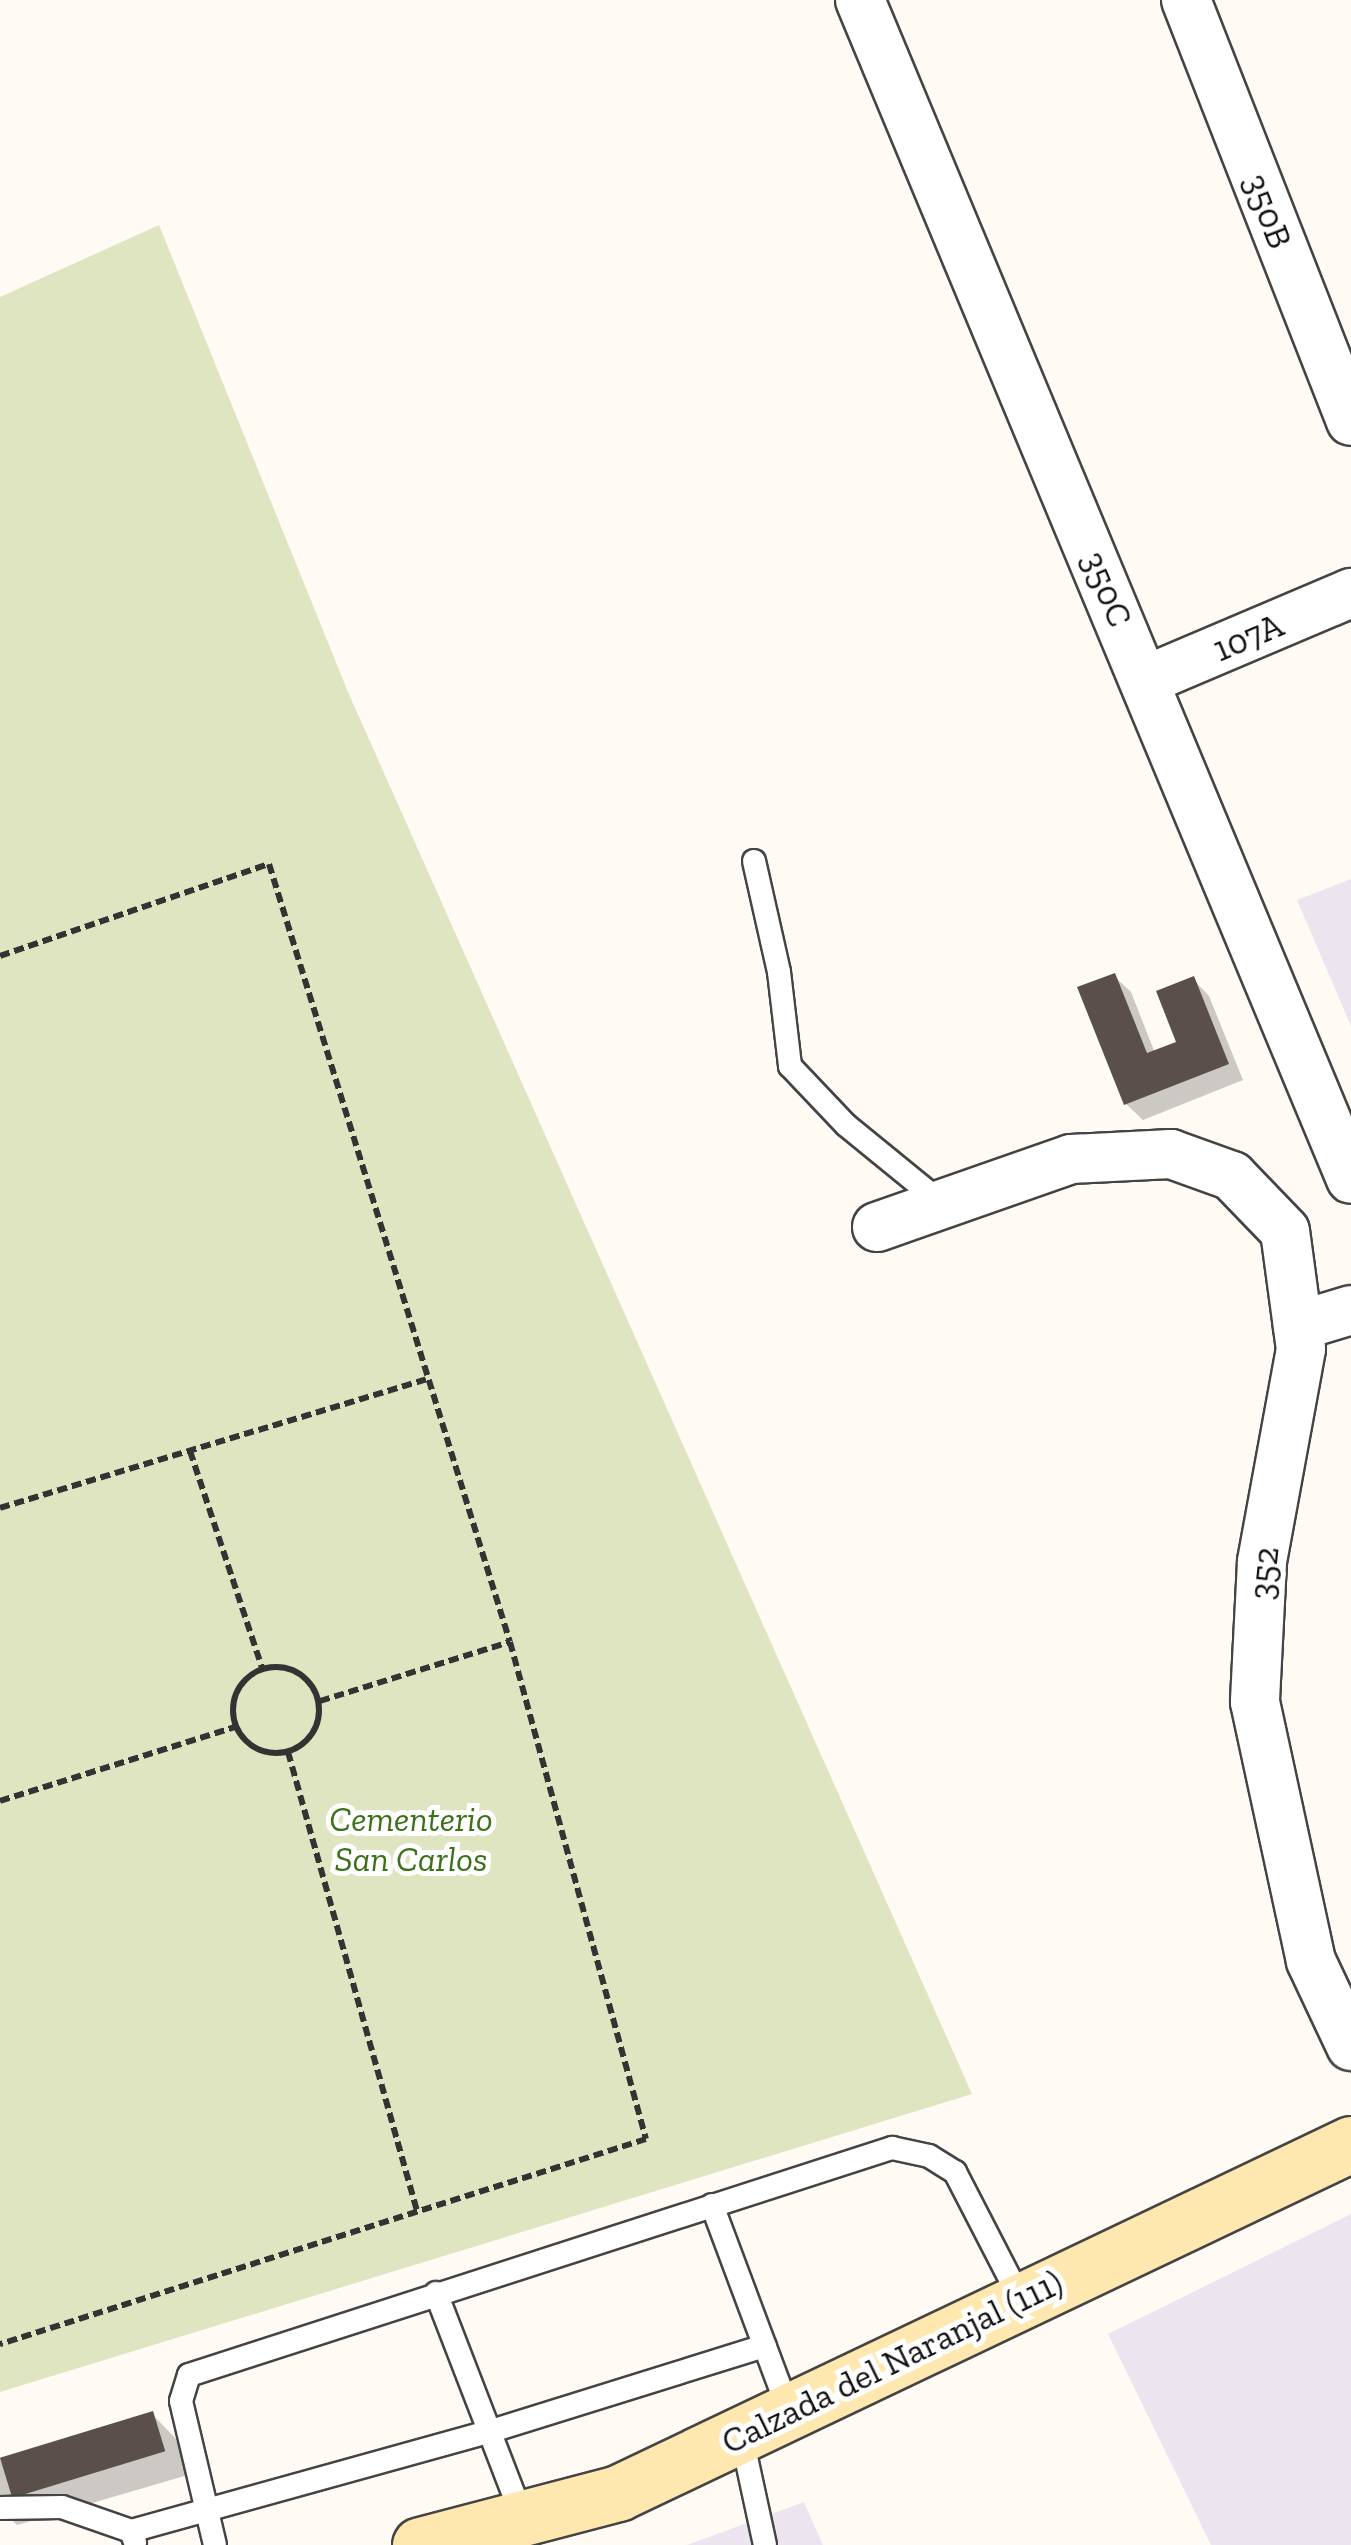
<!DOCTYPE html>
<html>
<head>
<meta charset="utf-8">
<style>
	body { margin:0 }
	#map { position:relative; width:1351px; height:2545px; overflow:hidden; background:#fffbf4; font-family:"Zilla Slab",serif }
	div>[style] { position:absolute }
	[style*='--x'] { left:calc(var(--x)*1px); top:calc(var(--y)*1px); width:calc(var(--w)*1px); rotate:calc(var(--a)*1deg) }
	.industrial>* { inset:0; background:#ece5ef }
	.cemetery>* { inset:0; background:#e0e5c1 }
	.shadow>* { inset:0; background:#0003 }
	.building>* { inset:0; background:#5b4f4b; transform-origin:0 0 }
	.path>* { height:6px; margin-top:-3px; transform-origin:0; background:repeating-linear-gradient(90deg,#333 0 10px,transparent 0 15px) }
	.path>.ring { margin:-3px; padding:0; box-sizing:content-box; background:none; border:6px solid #333; border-radius:50% }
	.roads { filter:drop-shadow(2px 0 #444) drop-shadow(-2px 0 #444) drop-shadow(0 2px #444) drop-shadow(0 -2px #444) }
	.service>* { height:22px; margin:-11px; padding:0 11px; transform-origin:11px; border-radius:11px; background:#fff }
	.minor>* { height:48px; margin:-24px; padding:0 24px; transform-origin:24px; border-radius:24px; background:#fff }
	.secondary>* { height:55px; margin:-27.5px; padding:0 27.5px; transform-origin:27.5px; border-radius:27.5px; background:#ffe8af }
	span { translate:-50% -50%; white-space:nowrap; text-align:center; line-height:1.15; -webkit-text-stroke:10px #fff; paint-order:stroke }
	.street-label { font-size:35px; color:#111 }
	.park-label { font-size:35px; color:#3b7118; font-style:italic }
</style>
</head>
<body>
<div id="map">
	<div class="industrial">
		<div style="clip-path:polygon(1351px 879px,1351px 1026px,1297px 900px)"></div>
		<div style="clip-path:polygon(1351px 2214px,1351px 2545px,1211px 2545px,1108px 2334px)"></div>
		<div style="clip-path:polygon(804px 2502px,823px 2545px,687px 2545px)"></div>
	</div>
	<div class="cemetery">
		<div style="clip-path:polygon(159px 225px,348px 692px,972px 2094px,0 2392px,0 297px)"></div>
	</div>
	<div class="shadow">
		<div style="clip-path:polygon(1114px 976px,1131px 992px,1155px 1053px,1180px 1043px,1193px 979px,1209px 996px,1243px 1080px,1143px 1120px,1126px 1104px)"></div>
		<div style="clip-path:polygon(152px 2414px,176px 2439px,188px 2475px,17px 2525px,0 2508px,0 2459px)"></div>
	</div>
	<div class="building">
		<div style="clip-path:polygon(1115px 973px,1147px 1053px,1176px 1042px,1156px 991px,1194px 976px,1229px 1064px,1124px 1105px,1077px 987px)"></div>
		<div style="left:153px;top:2411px;width:42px;height:160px;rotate:73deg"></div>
	</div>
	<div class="path">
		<div style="--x:0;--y:956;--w:284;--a:-18.9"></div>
		<div style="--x:269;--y:864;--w:814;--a:72.79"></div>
		<div style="--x:510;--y:1642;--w:515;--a:74.7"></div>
		<div style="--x:646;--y:2139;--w:678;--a:162.39"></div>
		<div style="--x:190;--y:1451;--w:228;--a:71.6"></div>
		<div style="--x:0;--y:1508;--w:445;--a:-16.8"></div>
		<div class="ring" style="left:233px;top:1667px;width:80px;height:80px"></div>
		<div style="--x:320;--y:1701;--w:199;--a:-17.3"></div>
		<div style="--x:288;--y:1752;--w:478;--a:74.3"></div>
		<div style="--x:0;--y:1801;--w:246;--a:-17.5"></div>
	</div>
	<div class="roads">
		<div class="service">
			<div style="--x:754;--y:861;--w:114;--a:77.3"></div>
			<div style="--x:779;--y:972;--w:95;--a:83.3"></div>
			<div style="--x:790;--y:1066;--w:81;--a:46.5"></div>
			<div style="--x:846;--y:1125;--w:125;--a:39.2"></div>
			<div style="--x:712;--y:2205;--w:220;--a:69.5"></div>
			<div style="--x:436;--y:2293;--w:241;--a:68.9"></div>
			<div style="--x:741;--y:2434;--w:114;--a:77.8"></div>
			<div style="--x:0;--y:2508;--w:62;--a:-0.9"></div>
			<div style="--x:62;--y:2507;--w:73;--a:19.2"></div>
			<div style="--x:131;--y:2531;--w:12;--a:70"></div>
			<div style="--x:131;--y:2531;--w:367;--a:-15.5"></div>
			<div style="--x:485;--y:2433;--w:293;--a:-17.3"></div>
			<div style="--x:215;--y:2545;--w:148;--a:-103.3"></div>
			<div style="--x:181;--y:2401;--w:27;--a:-73"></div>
			<div style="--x:189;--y:2375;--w:739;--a:-17.9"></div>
			<div style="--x:892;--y:2148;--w:38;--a:12"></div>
			<div style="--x:929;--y:2156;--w:31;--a:32"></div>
			<div style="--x:955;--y:2172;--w:144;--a:62.7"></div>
		</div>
		<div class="minor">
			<div style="--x:860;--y:0;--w:1277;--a:67.39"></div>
			<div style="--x:1186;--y:0;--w:452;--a:68.6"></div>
			<div style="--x:1146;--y:680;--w:223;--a:-23"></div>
			<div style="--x:877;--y:1227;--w:206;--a:-19.3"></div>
			<div style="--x:1071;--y:1159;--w:100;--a:-2.9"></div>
			<div style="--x:1171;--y:1154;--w:65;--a:19.8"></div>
			<div style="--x:1232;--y:1176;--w:76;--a:46.1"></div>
			<div style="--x:1285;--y:1231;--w:119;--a:82.3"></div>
			<div style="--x:1301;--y:1349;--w:217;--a:100.4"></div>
			<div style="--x:1262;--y:1562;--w:140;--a:92.9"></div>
			<div style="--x:1255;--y:1702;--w:265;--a:77.8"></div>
			<div style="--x:1311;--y:1961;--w:94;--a:64.8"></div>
			<div style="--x:1298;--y:1326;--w:55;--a:-16.8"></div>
		</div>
		<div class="secondary">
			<div style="--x:420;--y:2545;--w:205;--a:-14.7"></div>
			<div style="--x:618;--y:2493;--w:812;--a:-25.46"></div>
		</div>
	</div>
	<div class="street-label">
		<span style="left:1268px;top:211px;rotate:69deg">350B</span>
		<span style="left:1107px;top:589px;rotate:67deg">350C</span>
		<span style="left:1248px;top:637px;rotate:-23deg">107A</span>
		<span style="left:1264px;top:1573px;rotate:-84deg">352</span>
		<span style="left:892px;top:2362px;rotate:-26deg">Calzada del Naranjal (111)</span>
	</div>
	<div class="park-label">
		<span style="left:411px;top:1839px">Cementerio<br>San Carlos</span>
	</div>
</div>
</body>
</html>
